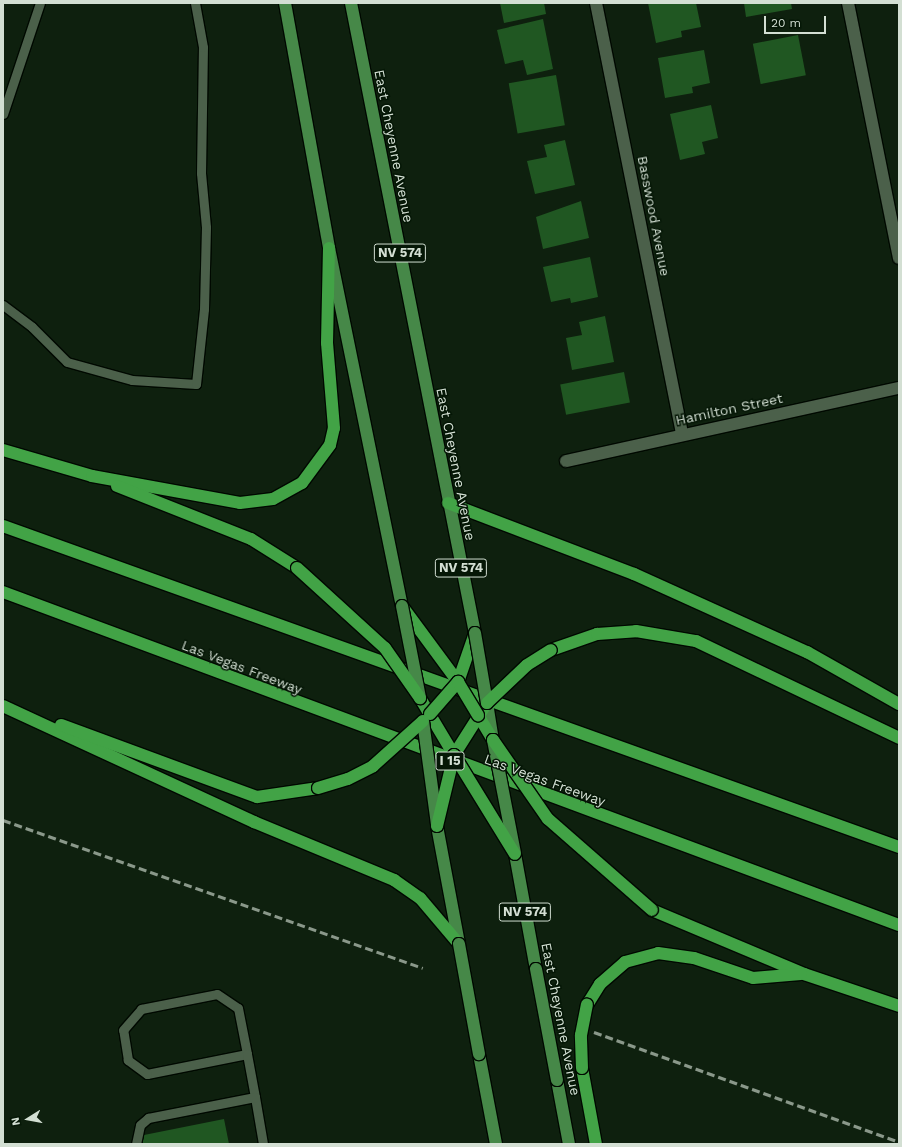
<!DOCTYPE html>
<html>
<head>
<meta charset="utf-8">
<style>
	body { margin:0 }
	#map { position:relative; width:902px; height:1147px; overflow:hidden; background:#0e200e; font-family:"Work Sans",sans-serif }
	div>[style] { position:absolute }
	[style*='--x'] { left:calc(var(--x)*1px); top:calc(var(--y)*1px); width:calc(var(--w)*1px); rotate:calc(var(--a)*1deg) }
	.building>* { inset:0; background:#205722; transform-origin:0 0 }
	.roads { filter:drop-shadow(1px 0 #000900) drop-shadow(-1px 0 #000900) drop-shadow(0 1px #000900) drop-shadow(0 -1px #000900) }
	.lane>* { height:9px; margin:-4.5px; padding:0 4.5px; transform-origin:4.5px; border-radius:4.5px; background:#4b604a }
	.street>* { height:12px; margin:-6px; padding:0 6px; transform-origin:6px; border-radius:6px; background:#4b604a }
	.primary>* { height:12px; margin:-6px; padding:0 6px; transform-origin:6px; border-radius:6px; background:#468848 }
	.highway>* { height:12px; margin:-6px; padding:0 6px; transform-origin:6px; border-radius:6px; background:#42a346 }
	.rail>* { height:3px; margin-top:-1.5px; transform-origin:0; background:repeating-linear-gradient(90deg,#8a988a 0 8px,transparent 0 12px) }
	.bridges { filter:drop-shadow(1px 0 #000900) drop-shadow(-1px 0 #000900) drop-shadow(0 1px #000900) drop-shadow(0 -1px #000900) }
	.primary-bridge>* { height:12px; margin:-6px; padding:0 6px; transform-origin:6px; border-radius:6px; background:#468848 }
	.highway-bridge>* { height:12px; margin:-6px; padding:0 6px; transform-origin:6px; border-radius:6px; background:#42a346 }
	span { translate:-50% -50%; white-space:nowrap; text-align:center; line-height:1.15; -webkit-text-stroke:3px #051706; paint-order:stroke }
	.shield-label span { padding:1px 3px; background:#051706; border:1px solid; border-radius:3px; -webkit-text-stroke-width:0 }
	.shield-label { font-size:13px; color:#d3dfd3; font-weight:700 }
	.street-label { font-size:14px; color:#d3dfd3 }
	.frame { position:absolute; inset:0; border:4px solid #d3dfd3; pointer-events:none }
	.north { position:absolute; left:8px; top:1099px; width:40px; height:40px; -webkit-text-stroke:3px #051706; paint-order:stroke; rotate:259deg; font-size:11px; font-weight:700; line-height:16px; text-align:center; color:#d3dfd3 }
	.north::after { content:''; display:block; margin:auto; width:14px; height:18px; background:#d3dfd3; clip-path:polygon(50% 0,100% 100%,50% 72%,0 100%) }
	.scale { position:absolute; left:764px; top:16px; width:62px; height:18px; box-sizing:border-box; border:2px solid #d3dfd3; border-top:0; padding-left:5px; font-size:12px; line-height:14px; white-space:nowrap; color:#d3dfd3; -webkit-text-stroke:3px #051706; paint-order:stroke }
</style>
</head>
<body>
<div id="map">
	<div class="building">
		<div style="clip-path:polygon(500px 3px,544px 3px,546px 14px,504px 23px)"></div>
		<div style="clip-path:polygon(648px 3px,696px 3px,701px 27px,681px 31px,682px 37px,656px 43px)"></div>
		<div style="clip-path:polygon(744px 3px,791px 3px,792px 9px,746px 17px)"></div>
		<div style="clip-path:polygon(543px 19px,553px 69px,527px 75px,523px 60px,505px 64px,497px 30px)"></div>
		<div style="left:798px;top:35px;width:41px;height:46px;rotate:79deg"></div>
		<div style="clip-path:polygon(704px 50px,710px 83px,692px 87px,693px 93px,665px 98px,658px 58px)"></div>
		<div style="left:556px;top:75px;width:51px;height:48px;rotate:80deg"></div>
		<div style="clip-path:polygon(711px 105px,718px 138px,702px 142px,705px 154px,680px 160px,670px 114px)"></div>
		<div style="clip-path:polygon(565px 140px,575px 185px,535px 194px,527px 161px,547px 157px,544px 145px)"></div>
		<div style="clip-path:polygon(581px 201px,589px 238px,543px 249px,536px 217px)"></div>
		<div style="clip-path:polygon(590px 257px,598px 297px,571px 303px,570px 298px,551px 302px,543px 267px)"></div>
		<div style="clip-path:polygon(605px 316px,614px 362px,572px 370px,566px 338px,582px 335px,579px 322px)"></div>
		<div style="left:624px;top:372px;width:31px;height:65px;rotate:79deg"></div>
		<div style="clip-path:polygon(224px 1119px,229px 1144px,141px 1144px,139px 1136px)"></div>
	</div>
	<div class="roads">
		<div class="lane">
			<div style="--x:3;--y:114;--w:117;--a:-71.6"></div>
			<div style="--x:3;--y:305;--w:36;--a:37"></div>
			<div style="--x:32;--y:327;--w:49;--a:45"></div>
			<div style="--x:67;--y:362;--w:67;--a:15.5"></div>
			<div style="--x:132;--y:380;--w:64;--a:3.6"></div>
			<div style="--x:196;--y:384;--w:75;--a:-83.9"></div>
			<div style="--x:204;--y:309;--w:82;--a:-88.6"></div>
			<div style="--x:206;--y:227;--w:54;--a:-95.3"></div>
			<div style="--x:201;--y:173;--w:126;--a:-89.1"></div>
			<div style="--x:203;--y:47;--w:45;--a:-100.3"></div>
			<div style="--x:247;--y:1054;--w:102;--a:168.7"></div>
			<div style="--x:147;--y:1074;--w:24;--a:-144"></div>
			<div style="--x:128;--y:1060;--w:30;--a:-99"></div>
			<div style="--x:123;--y:1030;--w:28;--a:-49"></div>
			<div style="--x:141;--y:1009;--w:77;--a:-11.2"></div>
			<div style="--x:217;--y:994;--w:25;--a:34"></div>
			<div style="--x:238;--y:1008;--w:47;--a:78.9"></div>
			<div style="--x:247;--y:1054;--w:44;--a:79.5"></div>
			<div style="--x:255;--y:1097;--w:48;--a:80.3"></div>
			<div style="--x:136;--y:1144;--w:19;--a:-78"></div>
			<div style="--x:140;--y:1125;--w:11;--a:-41"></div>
			<div style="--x:148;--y:1118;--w:109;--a:-11.1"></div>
		</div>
		<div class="street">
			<div style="--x:596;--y:3;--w:439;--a:78.7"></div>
			<div style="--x:848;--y:3;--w:260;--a:78.7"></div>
			<div style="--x:566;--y:461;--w:341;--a:-12.4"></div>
		</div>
		<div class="primary">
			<div style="--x:285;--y:3;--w:249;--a:79.8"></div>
			<div style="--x:329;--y:248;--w:365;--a:78.5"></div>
			<div style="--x:351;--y:3;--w:642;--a:78.87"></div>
			<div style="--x:487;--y:703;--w:37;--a:81"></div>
			<div style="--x:437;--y:826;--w:120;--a:79.4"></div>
			<div style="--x:515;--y:854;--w:117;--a:79.7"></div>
			<div style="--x:479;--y:1054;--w:92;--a:79.3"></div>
			<div style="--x:557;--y:1080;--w:65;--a:79.4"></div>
		</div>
		<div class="highway">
			<div style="--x:3;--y:450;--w:93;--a:16.3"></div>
			<div style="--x:92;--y:476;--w:150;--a:10.3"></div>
			<div style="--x:240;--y:503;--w:33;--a:-7"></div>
			<div style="--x:273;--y:499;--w:33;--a:-29"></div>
			<div style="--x:302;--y:483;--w:47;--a:-53.6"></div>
			<div style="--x:330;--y:445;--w:17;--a:-77"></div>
			<div style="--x:334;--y:428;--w:85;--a:-94.7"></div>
			<div style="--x:327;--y:343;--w:95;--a:-88.8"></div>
			<div style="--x:117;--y:486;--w:144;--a:21.6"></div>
			<div style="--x:251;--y:539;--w:54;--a:32.2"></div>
			<div style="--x:448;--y:503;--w:199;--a:20.9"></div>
			<div style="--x:634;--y:574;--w:190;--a:24.3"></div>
			<div style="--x:807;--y:652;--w:106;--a:29.5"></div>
			<div style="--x:3;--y:526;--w:952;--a:19.71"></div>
			<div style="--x:3;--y:592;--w:956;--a:20.39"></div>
			<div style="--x:402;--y:606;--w:94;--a:53.6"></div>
			<div style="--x:551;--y:650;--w:49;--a:-19.2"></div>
			<div style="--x:597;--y:634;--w:39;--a:-4"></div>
			<div style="--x:636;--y:631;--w:61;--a:9.5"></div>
			<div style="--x:696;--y:641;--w:225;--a:25.5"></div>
			<div style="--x:458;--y:682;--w:52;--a:-70.9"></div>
			<div style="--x:420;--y:698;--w:66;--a:59.2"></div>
			<div style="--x:3;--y:706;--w:277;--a:24.8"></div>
			<div style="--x:254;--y:822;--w:152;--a:22.5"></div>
			<div style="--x:394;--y:880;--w:32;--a:35"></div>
			<div style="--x:420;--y:898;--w:60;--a:49.7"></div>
			<div style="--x:478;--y:715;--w:29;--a:59"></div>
			<div style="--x:61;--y:725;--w:209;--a:20.2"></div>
			<div style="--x:257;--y:797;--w:62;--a:-8.4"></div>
			<div style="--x:454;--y:755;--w:62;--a:-57.6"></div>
			<div style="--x:652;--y:910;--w:165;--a:22.8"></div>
			<div style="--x:804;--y:974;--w:100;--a:18.6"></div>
			<div style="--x:587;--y:1005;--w:25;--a:-58"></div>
			<div style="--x:600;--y:984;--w:33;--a:-41"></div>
			<div style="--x:625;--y:962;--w:34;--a:-15"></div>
			<div style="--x:658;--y:953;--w:36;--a:8"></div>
			<div style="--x:694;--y:958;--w:62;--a:18.7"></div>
			<div style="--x:753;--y:978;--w:48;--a:-4.8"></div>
			<div style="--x:582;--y:1068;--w:77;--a:79.6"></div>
		</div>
	</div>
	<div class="rail">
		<div style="--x:3;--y:820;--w:445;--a:19.4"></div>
		<div style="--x:594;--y:1032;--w:324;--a:19.8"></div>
	</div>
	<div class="bridges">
		<div class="primary-bridge">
			<div style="--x:402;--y:606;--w:94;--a:78.9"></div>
			<div style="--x:475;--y:633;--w:71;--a:80.3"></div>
			<div style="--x:423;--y:721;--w:105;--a:82.3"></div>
			<div style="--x:493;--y:740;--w:115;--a:79"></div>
			<div style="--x:459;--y:944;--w:112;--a:79.7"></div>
			<div style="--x:536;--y:969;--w:113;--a:79.3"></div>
		</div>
		<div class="highway-bridge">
			<div style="--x:297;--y:568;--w:119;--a:42.3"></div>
			<div style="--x:385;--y:648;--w:61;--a:55"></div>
			<div style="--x:487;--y:703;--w:55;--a:-43.5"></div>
			<div style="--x:527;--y:665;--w:28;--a:-32"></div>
			<div style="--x:430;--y:714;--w:43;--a:-48.8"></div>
			<div style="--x:458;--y:682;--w:39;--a:59"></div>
			<div style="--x:493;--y:740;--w:96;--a:55.2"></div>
			<div style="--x:548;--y:819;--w:138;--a:41.2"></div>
			<div style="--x:454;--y:755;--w:116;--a:58.4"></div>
			<div style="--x:318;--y:788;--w:31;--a:-17"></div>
			<div style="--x:348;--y:779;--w:28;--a:-27"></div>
			<div style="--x:373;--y:766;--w:67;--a:-42"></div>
			<div style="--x:437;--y:826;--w:73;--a:-76.5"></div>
			<div style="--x:582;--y:1068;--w:33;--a:-92"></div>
			<div style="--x:581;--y:1035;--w:31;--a:-79"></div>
		</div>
	</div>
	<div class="shield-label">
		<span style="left:400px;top:253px">NV 574</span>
		<span style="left:461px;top:568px">NV 574</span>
		<span style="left:450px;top:761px">I 15</span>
		<span style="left:525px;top:912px">NV 574</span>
	</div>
	<div class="street-label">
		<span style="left:394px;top:146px;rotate:79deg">East Cheyenne Avenue</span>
		<span style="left:654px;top:216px;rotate:79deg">Basswood Avenue</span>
		<span style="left:729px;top:409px;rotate:-12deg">Hamilton Street</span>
		<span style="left:456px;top:464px;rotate:79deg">East Cheyenne Avenue</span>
		<span style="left:242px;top:667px;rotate:21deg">Las Vegas Freeway</span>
		<span style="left:545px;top:780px;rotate:20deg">Las Vegas Freeway</span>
		<span style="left:561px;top:1019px;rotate:79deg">East Cheyenne Avenue</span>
	</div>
	<div class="frame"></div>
	<div class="north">N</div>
	<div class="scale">20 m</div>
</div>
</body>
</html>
